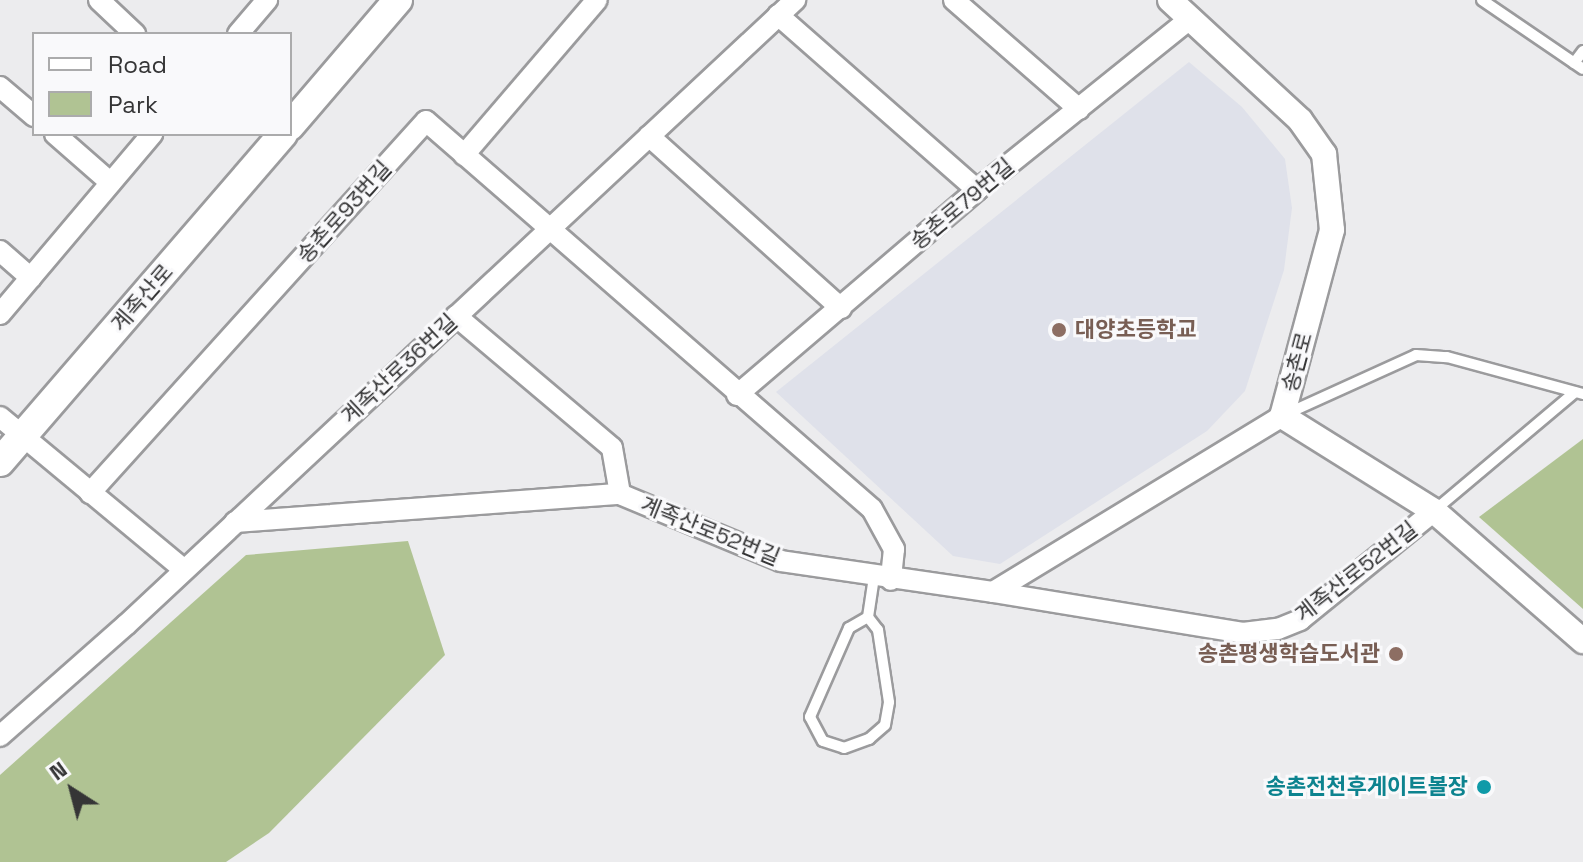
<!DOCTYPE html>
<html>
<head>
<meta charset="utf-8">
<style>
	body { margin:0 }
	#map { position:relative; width:1583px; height:862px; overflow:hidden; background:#ececee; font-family:"Space Grotesk","Noto Sans KR",sans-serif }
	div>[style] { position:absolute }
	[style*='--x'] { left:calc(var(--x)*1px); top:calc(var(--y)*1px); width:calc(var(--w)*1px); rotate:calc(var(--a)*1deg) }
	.built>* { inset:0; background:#dfe1ea }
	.green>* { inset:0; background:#b0c393 }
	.roads { filter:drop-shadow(2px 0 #9b9b9d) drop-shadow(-2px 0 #9b9b9d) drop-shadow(0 2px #9b9b9d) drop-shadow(0 -2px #9b9b9d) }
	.service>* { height:10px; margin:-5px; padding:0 5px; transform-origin:5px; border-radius:5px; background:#fff }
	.minor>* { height:20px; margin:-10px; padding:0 10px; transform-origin:10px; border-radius:10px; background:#fff }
	.tertiary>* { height:24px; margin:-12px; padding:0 12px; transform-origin:12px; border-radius:12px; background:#fff }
	.secondary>* { height:28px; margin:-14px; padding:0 14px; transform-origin:14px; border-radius:14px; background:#fff }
	.dots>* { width:22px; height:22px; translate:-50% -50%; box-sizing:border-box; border:4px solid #f9f9fb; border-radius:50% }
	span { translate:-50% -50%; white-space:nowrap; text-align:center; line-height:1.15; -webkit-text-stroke:6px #f9f9fb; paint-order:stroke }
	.street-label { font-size:22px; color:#353536 }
	.education-label { font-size:22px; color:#785e54; font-weight:700 }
	.left { translate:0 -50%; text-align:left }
	.right { translate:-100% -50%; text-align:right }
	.culture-label { font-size:22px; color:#0d838f; font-weight:700 }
	.legend { position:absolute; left:32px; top:32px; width:260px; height:104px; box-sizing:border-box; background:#f9f9fb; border:2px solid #ababac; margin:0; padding:10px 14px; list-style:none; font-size:24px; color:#353536 }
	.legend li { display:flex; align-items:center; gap:16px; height:40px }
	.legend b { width:40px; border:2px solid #ababac }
	.north { position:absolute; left:32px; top:750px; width:80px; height:80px; -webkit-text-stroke:6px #f9f9fb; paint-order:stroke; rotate:324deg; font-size:22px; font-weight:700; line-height:32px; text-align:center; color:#353536 }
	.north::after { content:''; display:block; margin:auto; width:28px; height:36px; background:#353536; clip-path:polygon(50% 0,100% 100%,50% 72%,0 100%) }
</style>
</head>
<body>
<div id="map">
	<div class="built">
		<div style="clip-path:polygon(1189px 62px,1242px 107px,1285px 159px,1292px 208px,1284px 270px,1245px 391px,1207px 431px,1000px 564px,953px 556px,776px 392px)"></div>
	</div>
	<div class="green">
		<div style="clip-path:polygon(1583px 439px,1583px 609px,1479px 517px)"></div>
		<div style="clip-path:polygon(408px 541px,445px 655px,269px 833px,226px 862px,0 862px,0 775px,246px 555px)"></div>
	</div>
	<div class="roads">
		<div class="service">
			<div style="--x:1482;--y:0;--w:122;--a:34.3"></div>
			<div style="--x:1574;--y:63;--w:15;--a:-53"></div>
			<div style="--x:1284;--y:415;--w:145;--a:-24.4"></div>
			<div style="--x:1416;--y:355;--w:31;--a:4"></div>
			<div style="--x:1447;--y:357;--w:141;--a:15.2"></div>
			<div style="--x:1435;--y:510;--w:183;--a:-40.1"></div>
			<div style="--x:868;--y:617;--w:22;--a:150"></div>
			<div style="--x:849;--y:628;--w:97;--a:113.7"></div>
			<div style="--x:810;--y:717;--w:27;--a:62"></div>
			<div style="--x:823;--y:741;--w:22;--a:18"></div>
			<div style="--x:844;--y:748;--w:27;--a:-20"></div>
			<div style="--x:869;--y:739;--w:21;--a:-41"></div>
			<div style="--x:885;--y:725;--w:23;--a:-80"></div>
			<div style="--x:889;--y:702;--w:73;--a:-98.7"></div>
			<div style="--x:878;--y:630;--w:16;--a:-128"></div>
			<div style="--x:868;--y:617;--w:40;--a:-81.5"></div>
		</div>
		<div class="minor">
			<div style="--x:99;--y:0;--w:50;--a:43.4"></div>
			<div style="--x:954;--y:0;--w:166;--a:41.1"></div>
			<div style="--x:778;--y:15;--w:265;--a:41.3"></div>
			<div style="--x:238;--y:34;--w:45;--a:-49.5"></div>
			<div style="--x:0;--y:87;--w:45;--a:40.5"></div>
			<div style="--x:55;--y:134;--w:74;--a:41.2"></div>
			<div style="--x:649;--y:136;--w:258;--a:41.9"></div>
			<div style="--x:464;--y:155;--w:204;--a:-49.4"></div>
			<div style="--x:0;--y:251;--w:41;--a:41.1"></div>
			<div style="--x:0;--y:314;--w:236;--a:-49.8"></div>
			<div style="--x:456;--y:316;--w:204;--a:40.2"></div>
			<div style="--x:612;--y:448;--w:47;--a:80.1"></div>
			<div style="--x:737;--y:395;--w:316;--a:-40.5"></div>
			<div style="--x:977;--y:190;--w:275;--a:-38.8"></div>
			<div style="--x:0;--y:417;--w:239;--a:39.7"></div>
			<div style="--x:90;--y:493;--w:501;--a:-47.91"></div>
			<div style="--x:426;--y:121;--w:591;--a:41.02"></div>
			<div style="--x:872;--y:509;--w:46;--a:61.2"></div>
			<div style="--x:894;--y:549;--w:31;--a:96"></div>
			<div style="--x:235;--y:522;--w:386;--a:-4.2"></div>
			<div style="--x:620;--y:494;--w:174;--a:22.6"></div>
			<div style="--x:781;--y:561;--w:214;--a:8.3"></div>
			<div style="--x:993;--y:592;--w:338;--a:-31.3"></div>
			<div style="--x:993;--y:592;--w:253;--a:9.3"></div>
			<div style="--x:1243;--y:633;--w:35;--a:-7"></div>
			<div style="--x:1278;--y:629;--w:24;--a:-22"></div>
			<div style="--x:1300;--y:620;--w:173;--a:-39.1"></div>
			<div style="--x:0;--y:736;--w:168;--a:-41.4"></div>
			<div style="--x:126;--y:625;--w:916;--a:-43.05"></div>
		</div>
		<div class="tertiary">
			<div style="--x:1170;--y:0;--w:177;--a:42.7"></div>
			<div style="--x:1300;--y:120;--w:42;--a:54.8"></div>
			<div style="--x:1324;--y:154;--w:76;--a:84"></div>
			<div style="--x:1332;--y:230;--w:193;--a:105"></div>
			<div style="--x:1282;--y:416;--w:179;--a:32"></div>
			<div style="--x:1434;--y:511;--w:198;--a:41.1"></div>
		</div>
		<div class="secondary">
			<div style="--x:290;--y:126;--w:166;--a:-49.4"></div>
			<div style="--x:0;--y:462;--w:433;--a:-49.2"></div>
		</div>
	</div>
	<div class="dots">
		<div style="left:1059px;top:330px;background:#8d6e63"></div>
		<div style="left:1396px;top:654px;background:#8d6e63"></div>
		<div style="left:1484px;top:787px;background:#0f9aa8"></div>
	</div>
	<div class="street-label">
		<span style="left:962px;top:204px;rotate:-40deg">송촌로79번길</span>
		<span style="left:344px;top:212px;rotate:-48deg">송촌로93번길</span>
		<span style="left:142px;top:298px;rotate:-49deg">계족산로</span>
		<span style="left:1297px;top:362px;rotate:-75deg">송촌로</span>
		<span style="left:399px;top:369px;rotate:-43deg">계족산로36번길</span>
		<span style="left:710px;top:531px;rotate:22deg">계족산로52번길</span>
		<span style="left:1356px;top:572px;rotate:-38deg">계족산로52번길</span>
	</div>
	<div class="education-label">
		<span class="left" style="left:1075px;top:330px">대양초등학교</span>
		<span class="right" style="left:1380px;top:654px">송촌평생학습도서관</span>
	</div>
	<div class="culture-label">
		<span class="right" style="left:1468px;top:787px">송촌전천후게이트볼장</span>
	</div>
	<ul class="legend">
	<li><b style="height:10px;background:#fff"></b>Road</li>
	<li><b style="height:22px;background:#b0c393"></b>Park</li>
	</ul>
	<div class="north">N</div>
</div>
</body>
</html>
